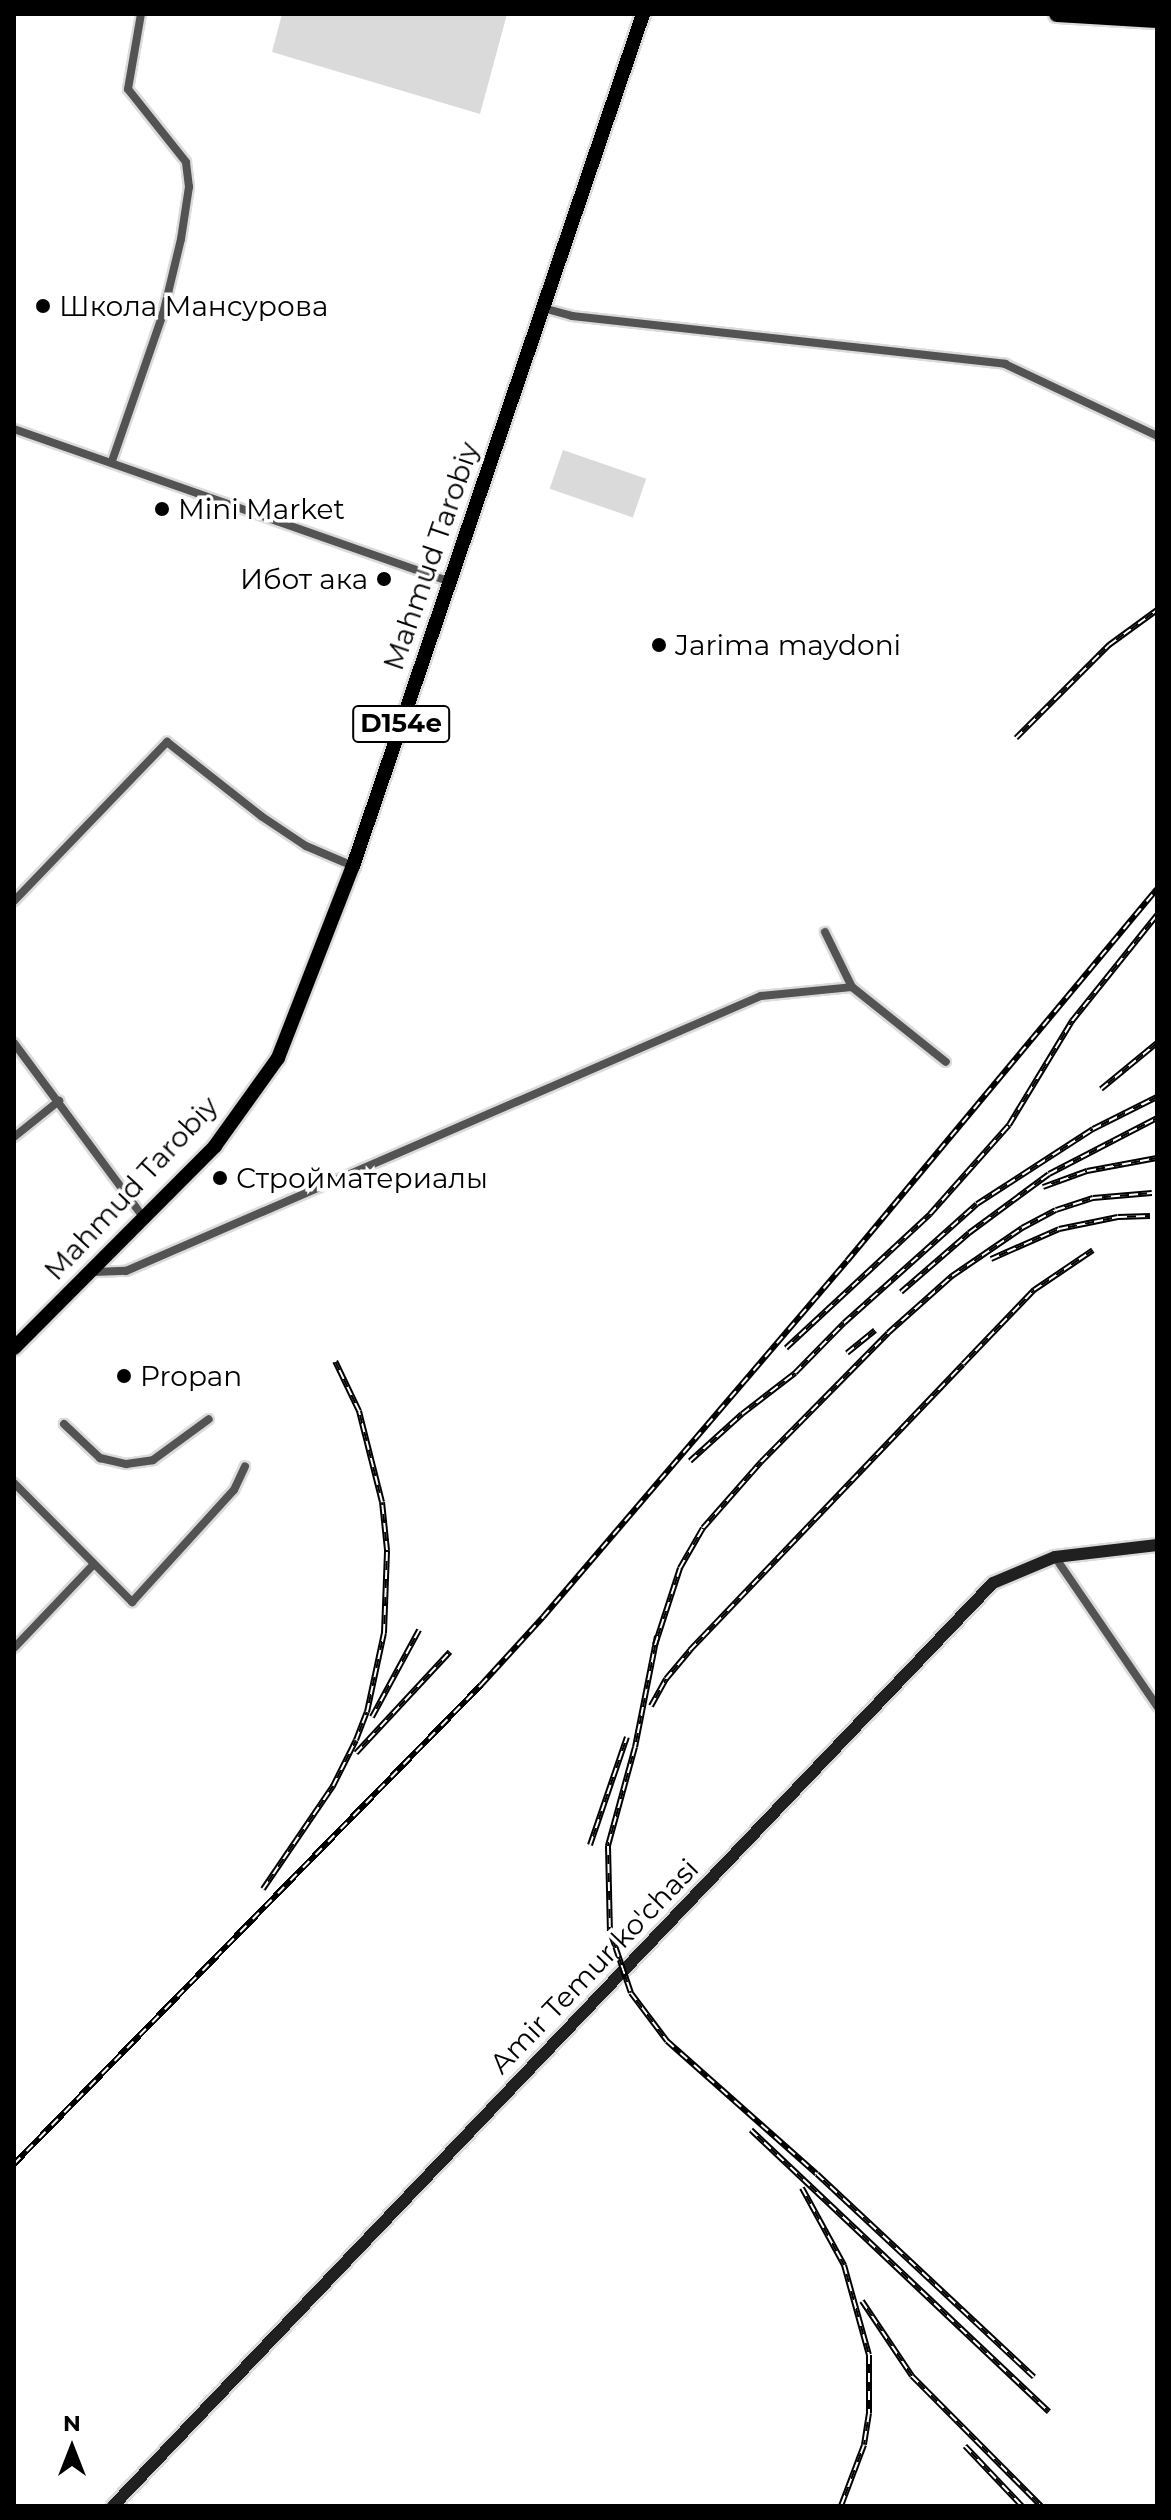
<!DOCTYPE html>
<html>
<head>
<meta charset="utf-8">
<style>
	body { margin:0 }
	#map { position:relative; width:1171px; height:2520px; overflow:hidden; background:#fff; font-family:Montserrat,sans-serif }
	div>[style] { position:absolute }
	[style*='--x'] { left:calc(var(--x)*1px); top:calc(var(--y)*1px); width:calc(var(--w)*1px); rotate:calc(var(--a)*1deg) }
	.green>* { inset:0; background:#dadada; transform-origin:0 0 }
	.roads { filter:drop-shadow(2px 0 #dbdbdb) drop-shadow(-2px 0 #dbdbdb) drop-shadow(0 2px #dbdbdb) drop-shadow(0 -2px #dbdbdb) }
	.street>* { height:8px; margin:-4px; padding:0 4px; transform-origin:4px; border-radius:4px; background:#535353 }
	.secondary>* { height:12px; margin:-6px; padding:0 6px; transform-origin:6px; border-radius:6px; background:#202020 }
	.primary>* { height:14px; margin:-7px; padding:0 7px; transform-origin:7px; border-radius:7px; background:#000 }
	.highway>* { height:16px; margin:-8px; padding:0 8px; transform-origin:8px; border-radius:8px; background:#000 }
	.rail>* { height:6px; margin-top:-3px; transform-origin:0; background:repeating-linear-gradient(90deg,#fff 0 9px,#000 0 18px); box-sizing:border-box; border-block:2px solid #000 }
	.dots>* { width:22px; height:22px; translate:-50% -50%; box-sizing:border-box; border:4px solid #fff; border-radius:50% }
	span { translate:-50% -50%; white-space:nowrap; text-align:center; line-height:1.15; -webkit-text-stroke:7px #fff; paint-order:stroke }
	.shield-label span { padding:2px 6px; background:#fff; border:2px solid; border-radius:6px; -webkit-text-stroke-width:0 }
	.shield-label { font-size:26px; color:#000; font-weight:700 }
	.poi-label { font-size:28px; color:#000 }
	.left { translate:0 -50%; text-align:left }
	.right { translate:-100% -50%; text-align:right }
	.street-label { font-size:28px; color:#000 }
	.frame { position:absolute; inset:0; border:16px solid #000; pointer-events:none }
	.north { position:absolute; left:32px; top:2408px; width:80px; height:80px; -webkit-text-stroke:6px #fff; paint-order:stroke; rotate:0deg; font-size:22px; font-weight:700; line-height:32px; text-align:center; color:#000 }
	.north::after { content:''; display:block; margin:auto; width:28px; height:36px; background:#000; clip-path:polygon(50% 0,100% 100%,50% 72%,0 100%) }
</style>
</head>
<body>
<div id="map">
	<div class="green">
		<div style="clip-path:polygon(282px 14px,507px 14px,480px 114px,272px 52px)"></div>
		<div style="left:563px;top:450px;width:88px;height:41px;rotate:19deg"></div>
	</div>
	<div class="roads">
		<div class="street">
			<div style="--x:543;--y:308;--w:30;--a:15"></div>
			<div style="--x:572;--y:316;--w:436;--a:6.3"></div>
			<div style="--x:1005;--y:364;--w:168;--a:25.3"></div>
			<div style="--x:14;--y:429;--w:461;--a:19.3"></div>
			<div style="--x:112;--y:461;--w:156;--a:-70.9"></div>
			<div style="--x:163;--y:314;--w:77;--a:-76.5"></div>
			<div style="--x:181;--y:239;--w:53;--a:-81.3"></div>
			<div style="--x:189;--y:187;--w:25;--a:-97"></div>
			<div style="--x:186;--y:162;--w:93;--a:-128.5"></div>
			<div style="--x:128;--y:89;--w:76;--a:-80.2"></div>
			<div style="--x:14;--y:901;--w:221;--a:-46.1"></div>
			<div style="--x:167;--y:742;--w:120;--a:38.2"></div>
			<div style="--x:261;--y:816;--w:54;--a:33.7"></div>
			<div style="--x:306;--y:846;--w:51;--a:23.1"></div>
			<div style="--x:825;--y:932;--w:61;--a:63.9"></div>
			<div style="--x:14;--y:1043;--w:218;--a:53.4"></div>
			<div style="--x:14;--y:1137;--w:58;--a:-38.7"></div>
			<div style="--x:93;--y:1272;--w:33;--a:-2"></div>
			<div style="--x:126;--y:1271;--w:692;--a:-23.42"></div>
			<div style="--x:761;--y:996;--w:91;--a:-5.6"></div>
			<div style="--x:852;--y:987;--w:120;--a:38.6"></div>
			<div style="--x:64;--y:1424;--w:50;--a:43.4"></div>
			<div style="--x:100;--y:1458;--w:27;--a:13"></div>
			<div style="--x:126;--y:1464;--w:27;--a:-8"></div>
			<div style="--x:153;--y:1460;--w:69;--a:-36.2"></div>
			<div style="--x:14;--y:1483;--w:168;--a:45.2"></div>
			<div style="--x:132;--y:1602;--w:151;--a:-47.7"></div>
			<div style="--x:234;--y:1490;--w:26;--a:-65"></div>
			<div style="--x:1055;--y:1557;--w:181;--a:55.6"></div>
			<div style="--x:14;--y:1648;--w:115;--a:-46.4"></div>
		</div>
		<div class="secondary">
			<div style="--x:113;--y:2506;--w:1275;--a:-46.37"></div>
			<div style="--x:993;--y:1583;--w:67;--a:-22.8"></div>
			<div style="--x:1055;--y:1557;--w:103;--a:-6.7"></div>
		</div>
		<div class="primary">
			<div style="--x:14;--y:1348;--w:285;--a:-45.1"></div>
			<div style="--x:215;--y:1146;--w:108;--a:-54.4"></div>
			<div style="--x:278;--y:1058;--w:206;--a:-68.7"></div>
			<div style="--x:353;--y:866;--w:900;--a:-71.2"></div>
		</div>
		<div class="highway">
			<div style="--x:1057;--y:14;--w:100;--a:3.4"></div>
		</div>
	</div>
	<div class="rail">
		<div style="--x:1016;--y:738;--w:132;--a:-45"></div>
		<div style="--x:1109;--y:645;--w:59;--a:-36.1"></div>
		<div style="--x:1101;--y:1089;--w:72;--a:-39.4"></div>
		<div style="--x:1043;--y:1187;--w:47;--a:-20"></div>
		<div style="--x:1087;--y:1171;--w:71;--a:-10.5"></div>
		<div style="--x:991;--y:1259;--w:74;--a:-23.8"></div>
		<div style="--x:1059;--y:1229;--w:60;--a:-11.5"></div>
		<div style="--x:1118;--y:1217;--w:32;--a:-2"></div>
		<div style="--x:901;--y:1292;--w:90;--a:-40.9"></div>
		<div style="--x:969;--y:1233;--w:99;--a:-36.4"></div>
		<div style="--x:1049;--y:1174;--w:122;--a:-27.4"></div>
		<div style="--x:786;--y:1348;--w:197;--a:-42.9"></div>
		<div style="--x:930;--y:1214;--w:119;--a:-48.4"></div>
		<div style="--x:1009;--y:1125;--w:122;--a:-58.8"></div>
		<div style="--x:1072;--y:1021;--w:136;--a:-51.3"></div>
		<div style="--x:847;--y:1353;--w:36;--a:-39"></div>
		<div style="--x:690;--y:1461;--w:70;--a:-42.1"></div>
		<div style="--x:742;--y:1414;--w:67;--a:-37.7"></div>
		<div style="--x:795;--y:1373;--w:70;--a:-45.6"></div>
		<div style="--x:844;--y:1323;--w:178;--a:-41.8"></div>
		<div style="--x:977;--y:1204;--w:138;--a:-32.9"></div>
		<div style="--x:1093;--y:1129;--w:72;--a:-26.6"></div>
		<div style="--x:657;--y:1636;--w:113;--a:101.2"></div>
		<div style="--x:635;--y:1747;--w:103;--a:105.3"></div>
		<div style="--x:608;--y:1846;--w:85;--a:88.7"></div>
		<div style="--x:610;--y:1931;--w:65;--a:71.3"></div>
		<div style="--x:631;--y:1993;--w:60;--a:53.1"></div>
		<div style="--x:667;--y:2041;--w:200;--a:41.6"></div>
		<div style="--x:817;--y:2174;--w:297;--a:43.1"></div>
		<div style="--x:655;--y:1645;--w:81;--a:-72"></div>
		<div style="--x:680;--y:1568;--w:46;--a:-60.1"></div>
		<div style="--x:703;--y:1528;--w:88;--a:-48.7"></div>
		<div style="--x:761;--y:1462;--w:181;--a:-45.4"></div>
		<div style="--x:888;--y:1333;--w:86;--a:-41.7"></div>
		<div style="--x:952;--y:1276;--w:85;--a:-34.4"></div>
		<div style="--x:1022;--y:1228;--w:38;--a:-28"></div>
		<div style="--x:1056;--y:1210;--w:39;--a:-18"></div>
		<div style="--x:1093;--y:1198;--w:59;--a:-4.8"></div>
		<div style="--x:651;--y:1706;--w:31;--a:-61"></div>
		<div style="--x:666;--y:1679;--w:38;--a:-50"></div>
		<div style="--x:690;--y:1650;--w:395;--a:-46.3"></div>
		<div style="--x:963;--y:1364;--w:103;--a:-46.2"></div>
		<div style="--x:1034;--y:1290;--w:71;--a:-34.1"></div>
		<div style="--x:372;--y:1717;--w:99;--a:-61.6"></div>
		<div style="--x:356;--y:1753;--w:138;--a:-47.1"></div>
		<div style="--x:590;--y:1845;--w:114;--a:-71.1"></div>
		<div style="--x:263;--y:1889;--w:125;--a:-55.8"></div>
		<div style="--x:333;--y:1786;--w:51;--a:-63.4"></div>
		<div style="--x:356;--y:1740;--w:30;--a:-69"></div>
		<div style="--x:367;--y:1712;--w:81;--a:-77.9"></div>
		<div style="--x:384;--y:1633;--w:83;--a:-87.9"></div>
		<div style="--x:387;--y:1550;--w:48;--a:-95.9"></div>
		<div style="--x:382;--y:1502;--w:94;--a:-104.2"></div>
		<div style="--x:359;--y:1411;--w:55;--a:-115.6"></div>
		<div style="--x:751;--y:2130;--w:410;--a:43.4"></div>
		<div style="--x:14;--y:2164;--w:669;--a:-45.73"></div>
		<div style="--x:481;--y:1685;--w:92;--a:-47.6"></div>
		<div style="--x:543;--y:1617;--w:468;--a:-49.5"></div>
		<div style="--x:847;--y:1261;--w:484;--a:-50.2"></div>
		<div style="--x:802;--y:2188;--w:88;--a:61.4"></div>
		<div style="--x:844;--y:2265;--w:93;--a:74.5"></div>
		<div style="--x:869;--y:2355;--w:58;--a:90"></div>
		<div style="--x:869;--y:2413;--w:32;--a:99"></div>
		<div style="--x:864;--y:2445;--w:65;--a:110.7"></div>
		<div style="--x:862;--y:2301;--w:90;--a:56.3"></div>
		<div style="--x:912;--y:2376;--w:183;--a:45.2"></div>
		<div style="--x:965;--y:2446;--w:83;--a:46.5"></div>
	</div>
	<div class="dots">
		<div style="left:43px;top:306px;background:#000"></div>
		<div style="left:162px;top:509px;background:#000"></div>
		<div style="left:384px;top:579px;background:#000"></div>
		<div style="left:659px;top:645px;background:#000"></div>
		<div style="left:220px;top:1178px;background:#000"></div>
		<div style="left:124px;top:1376px;background:#000"></div>
	</div>
	<div class="shield-label">
		<span style="left:401px;top:724px">D154e</span>
	</div>
	<div class="poi-label">
		<span class="left" style="left:59px;top:306px">Школа Мансурова</span>
		<span class="left" style="left:178px;top:509px">Mini Market</span>
		<span class="right" style="left:368px;top:579px">Ибот ака</span>
		<span class="left" style="left:675px;top:645px">Jarima maydoni</span>
		<span class="left" style="left:236px;top:1178px">Стройматериалы</span>
		<span class="left" style="left:140px;top:1376px">Propan</span>
	</div>
	<div class="street-label">
		<span style="left:431px;top:556px;rotate:-71deg">Mahmud Tarobiy</span>
		<span style="left:131px;top:1188px;rotate:-47deg">Mahmud Tarobiy</span>
		<span style="left:594px;top:1966px;rotate:-46deg">Amir Temur ko'chasi</span>
	</div>
	<div class="frame"></div>
	<div class="north">N</div>
</div>
</body>
</html>
